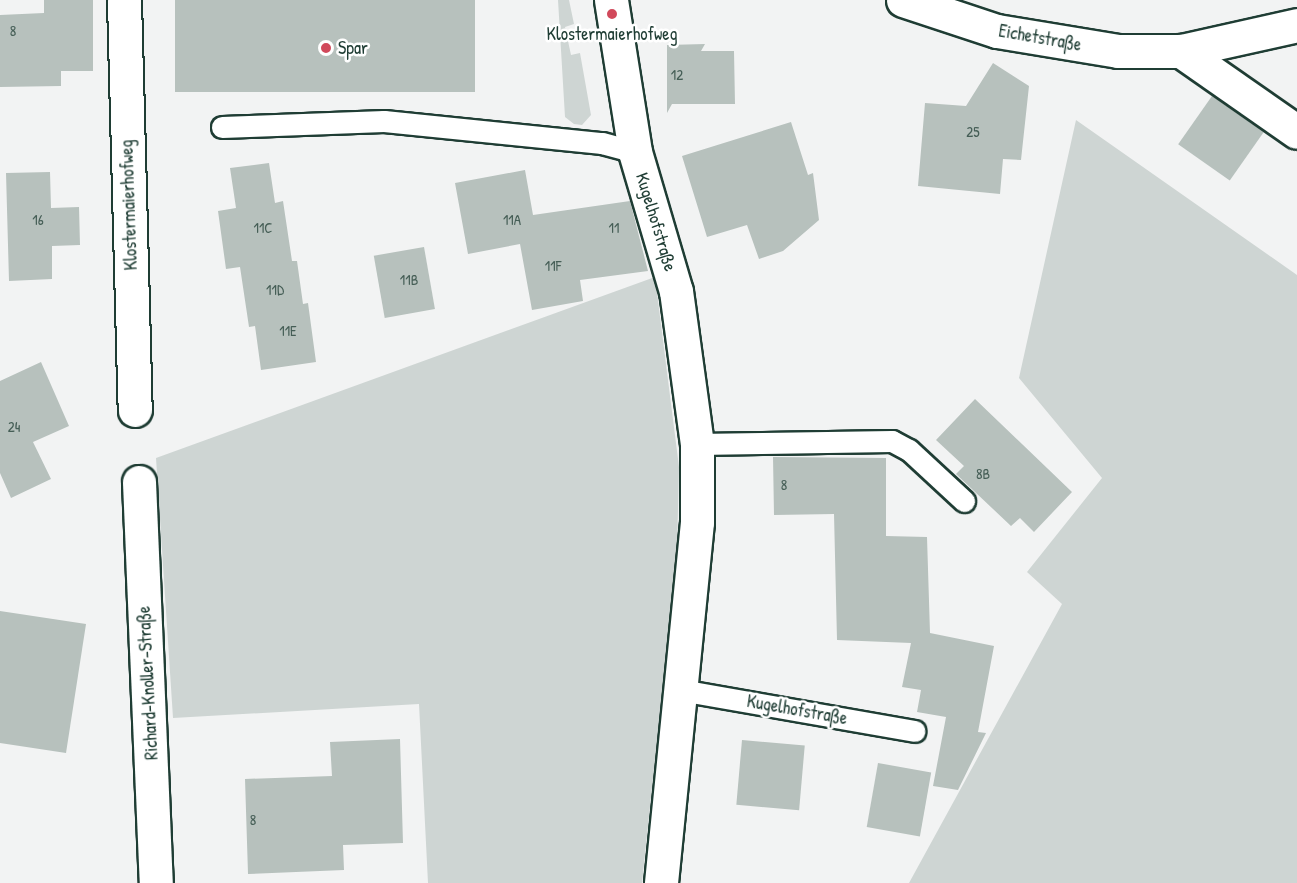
<!DOCTYPE html>
<html>
<head>
<meta charset="utf-8">
<style>
	body { margin:0 }
	#map { position:relative; width:1297px; height:883px; overflow:hidden; background:#f2f3f3; font-family:"Patrick Hand",sans-serif }
	div>[style] { position:absolute }
	[style*='--x'] { left:calc(var(--x)*1px); top:calc(var(--y)*1px); width:calc(var(--w)*1px); rotate:calc(var(--a)*1deg) }
	.green>* { inset:0; background:#ced5d3 }
	.building>* { inset:0; background:#b7c1bd; transform-origin:0 0 }
	.roads { filter:drop-shadow(2px 0 #1f3d34) drop-shadow(-2px 0 #1f3d34) drop-shadow(0 2px #1f3d34) drop-shadow(0 -2px #1f3d34) }
	.service>* { height:21px; margin:-10.5px; padding:0 10.5px; transform-origin:10.5px; border-radius:10.5px; background:#fff }
	.minor>* { height:33px; margin:-16.5px; padding:0 16.5px; transform-origin:16.5px; border-radius:16.5px; background:#fff }
	.tertiary>* { height:33px; margin:-16.5px; padding:0 16.5px; transform-origin:16.5px; border-radius:16.5px; background:#fff }
	.dots>* { width:16px; height:16px; translate:-50% -50%; box-sizing:border-box; border:3px solid #fff; border-radius:50% }
	span { translate:-50% -50%; white-space:nowrap; text-align:center; line-height:1.15; -webkit-text-stroke:5px #fff; paint-order:stroke }
	.number-label { font-size:15px; color:#455e56 }
	.number-label span { -webkit-text-stroke-width:0 }
	.poi-label { font-size:18px; color:#1f3d34 }
	.left { translate:0 -50%; text-align:left }
	.street-label { font-size:18px; color:#1f3d34 }
</style>
</head>
<body>
<div id="map">
	<div class="green">
		<div style="clip-path:polygon(558px 0,569px 0,574px 24px,565px 27px,571px 55px,580px 53px,591px 115px,582px 125px,574px 124px,565px 117px)"></div>
		<div style="clip-path:polygon(1076px 120px,1297px 275px,1297px 883px,909px 883px,1062px 604px,1027px 572px,1102px 478px,1019px 378px)"></div>
		<div style="clip-path:polygon(655px 277px,679px 467px,677px 550px,642px 883px,428px 883px,419px 704px,173px 718px,156px 458px)"></div>
	</div>
	<div class="building">
		<div style="clip-path:polygon(44px 0,93px 0,93px 71px,61px 71px,61px 86px,0 87px,0 15px,44px 13px)"></div>
		<div style="left:175px;top:0;width:300px;height:92px"></div>
		<div style="clip-path:polygon(705px 44px,701px 51px,734px 51px,735px 104px,672px 104px,667px 113px,667px 45px)"></div>
		<div style="clip-path:polygon(993px 63px,1029px 86px,1021px 160px,1003px 159px,1000px 194px,918px 186px,925px 103px,966px 106px)"></div>
		<div style="left:1212px;top:96px;width:63px;height:59px;rotate:35deg"></div>
		<div style="clip-path:polygon(791px 122px,808px 175px,813px 173px,819px 220px,783px 251px,759px 259px,747px 225px,707px 237px,682px 156px)"></div>
		<div style="clip-path:polygon(269px 163px,275px 203px,283px 201px,292px 261px,297px 261px,303px 304px,308px 303px,316px 362px,261px 370px,255px 326px,249px 327px,240px 267px,226px 269px,218px 211px,236px 208px,230px 168px)"></div>
		<div style="clip-path:polygon(525px 170px,533px 215px,630px 201px,648px 271px,580px 280px,583px 301px,532px 310px,520px 244px,468px 254px,455px 183px)"></div>
		<div style="clip-path:polygon(50px 172px,51px 208px,79px 207px,80px 245px,52px 246px,52px 279px,9px 281px,6px 173px)"></div>
		<div style="left:424px;top:247px;width:63px;height:51px;rotate:80deg"></div>
		<div style="clip-path:polygon(41px 362px,69px 426px,33px 442px,51px 479px,11px 498px,0 473px,0 381px)"></div>
		<div style="clip-path:polygon(975px 399px,1072px 492px,1034px 532px,1020px 518px,1011px 526px,956px 474px,964px 466px,936px 440px)"></div>
		<div style="clip-path:polygon(773px 457px,886px 458px,886px 536px,927px 537px,930px 633px,994px 646px,978px 732px,986px 733px,958px 790px,933px 786px,946px 717px,917px 712px,921px 690px,902px 687px,911px 643px,837px 640px,834px 514px,774px 515px)"></div>
		<div style="clip-path:polygon(0 611px,86px 624px,66px 753px,0 743px)"></div>
		<div style="clip-path:polygon(400px 739px,403px 843px,343px 845px,344px 870px,248px 874px,245px 779px,332px 776px,330px 742px)"></div>
		<div style="left:742px;top:740px;width:63px;height:65px;rotate:5deg"></div>
		<div style="left:878px;top:763px;width:54px;height:65px;rotate:10deg"></div>
	</div>
	<div class="roads">
		<div class="service">
			<div style="--x:222;--y:127;--w:162;--a:-2.1"></div>
			<div style="--x:384;--y:121;--w:219;--a:5.8"></div>
			<div style="--x:602;--y:143;--w:34;--a:15"></div>
			<div style="--x:697;--y:444;--w:195;--a:-0.9"></div>
			<div style="--x:892;--y:441;--w:19;--a:28"></div>
			<div style="--x:909;--y:450;--w:75;--a:42.8"></div>
			<div style="--x:680;--y:690;--w:238;--a:9.9"></div>
		</div>
		<div class="minor">
			<div style="--x:124;--y:0;--w:410;--a:88.5"></div>
			<div style="--x:903;--y:0;--w:99;--a:18.3"></div>
			<div style="--x:997;--y:31;--w:123;--a:9.4"></div>
			<div style="--x:1118;--y:51;--w:63;--a:0"></div>
			<div style="--x:1181;--y:51;--w:119;--a:-12.6"></div>
			<div style="--x:1181;--y:51;--w:141;--a:34.9"></div>
			<div style="--x:139;--y:482;--w:401;--a:87.6"></div>
		</div>
		<div class="tertiary">
			<div style="--x:611;--y:0;--w:154;--a:81"></div>
			<div style="--x:635;--y:152;--w:145;--a:73.6"></div>
			<div style="--x:676;--y:291;--w:154;--a:82.2"></div>
			<div style="--x:697;--y:444;--w:78;--a:90"></div>
			<div style="--x:697;--y:522;--w:363;--a:95.7"></div>
		</div>
	</div>
	<div class="dots">
		<div style="left:612px;top:14px;background:#d1495b"></div>
		<div style="left:326px;top:48px;background:#d1495b"></div>
	</div>
	<div class="number-label">
		<span style="left:13px;top:31px">8</span>
		<span style="left:677px;top:75px">12</span>
		<span style="left:973px;top:132px">25</span>
		<span style="left:38px;top:220px">16</span>
		<span style="left:512px;top:220px">11A</span>
		<span style="left:263px;top:228px">11C</span>
		<span style="left:614px;top:228px">11</span>
		<span style="left:553px;top:266px">11F</span>
		<span style="left:409px;top:280px">11B</span>
		<span style="left:275px;top:290px">11D</span>
		<span style="left:288px;top:331px">11E</span>
		<span style="left:14px;top:427px">24</span>
		<span style="left:983px;top:474px">8B</span>
		<span style="left:784px;top:485px">8</span>
		<span style="left:253px;top:820px">8</span>
	</div>
	<div class="poi-label">
		<span style="left:612px;top:34px">Klostermaierhofweg</span>
		<span class="left" style="left:338px;top:48px">Spar</span>
	</div>
	<div class="street-label">
		<span style="left:1040px;top:38px;rotate:10deg">Eichetstraße</span>
		<span style="left:129px;top:205px;rotate:-92deg">Klostermaierhofweg</span>
		<span style="left:656px;top:222px;rotate:73deg">Kugelhofstraße</span>
		<span style="left:148px;top:683px;rotate:-93deg">Richard-Knoller-Straße</span>
		<span style="left:797px;top:710px;rotate:10deg">Kugelhofstraße</span>
	</div>
</div>
</body>
</html>
